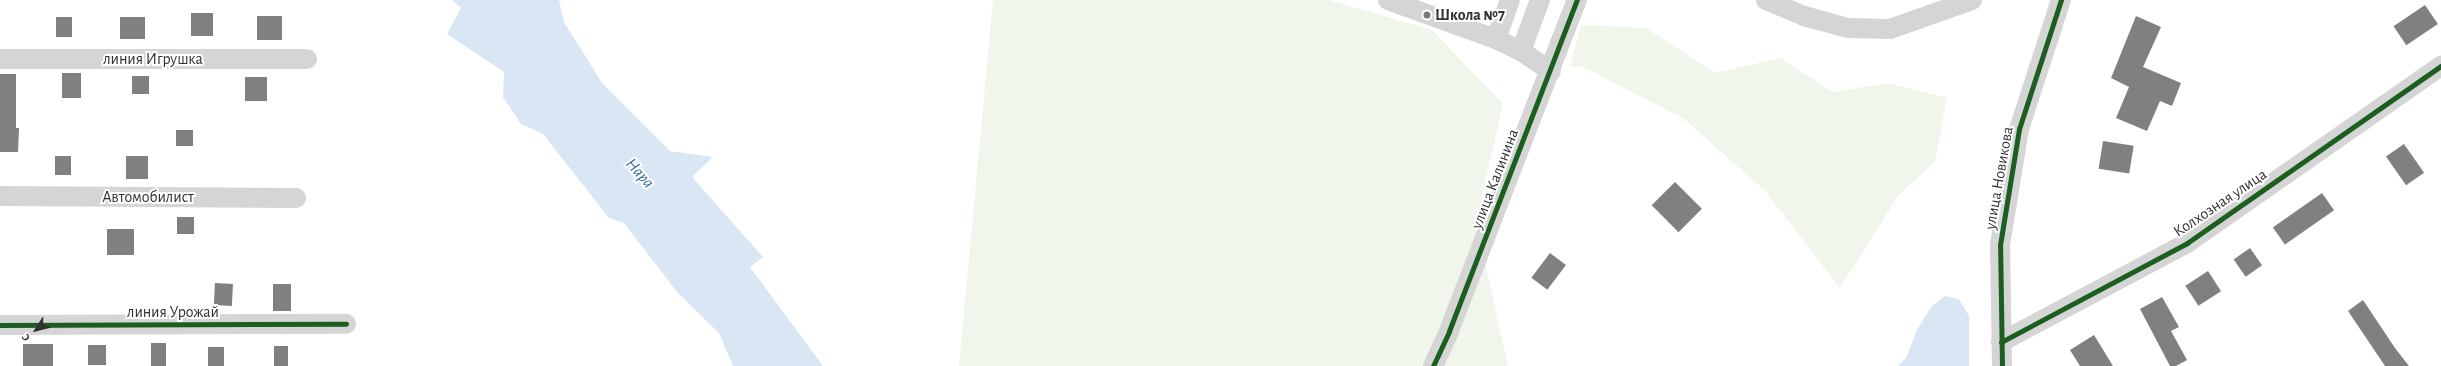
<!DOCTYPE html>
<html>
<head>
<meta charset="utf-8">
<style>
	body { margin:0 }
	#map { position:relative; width:2441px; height:366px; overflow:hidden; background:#fff; font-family:"Alegreya Sans",sans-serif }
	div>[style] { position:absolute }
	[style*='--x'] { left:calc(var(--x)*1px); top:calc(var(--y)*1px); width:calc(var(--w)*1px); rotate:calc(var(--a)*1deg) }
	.green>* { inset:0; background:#f1f6ed }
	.water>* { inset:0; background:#d9e7f4 }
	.building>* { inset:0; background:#808080; transform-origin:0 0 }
	.minor>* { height:20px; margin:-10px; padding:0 10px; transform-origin:10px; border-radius:10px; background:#d5d5d5 }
	.cycleway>* { height:5px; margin:-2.5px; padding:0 2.5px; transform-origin:2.5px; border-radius:2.5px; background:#1b5e20 }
	.dots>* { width:11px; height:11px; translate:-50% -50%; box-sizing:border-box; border:2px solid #fff; border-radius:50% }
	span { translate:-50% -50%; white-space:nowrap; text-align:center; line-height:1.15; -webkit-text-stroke:4px #fff; paint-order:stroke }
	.poi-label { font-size:16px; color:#313131; font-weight:700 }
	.left { translate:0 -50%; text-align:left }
	.street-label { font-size:16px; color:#313131 }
	.water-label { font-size:17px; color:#376b9b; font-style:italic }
	.north { position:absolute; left:16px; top:310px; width:40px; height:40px; -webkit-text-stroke:3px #fff; paint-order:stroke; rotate:234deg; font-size:11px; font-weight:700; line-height:16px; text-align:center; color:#313131 }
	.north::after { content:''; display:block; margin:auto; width:14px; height:18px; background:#313131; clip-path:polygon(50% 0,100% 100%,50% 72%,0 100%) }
</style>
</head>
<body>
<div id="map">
	<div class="green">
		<div style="clip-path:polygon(993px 0,1329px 0,1432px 30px,1503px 104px,1476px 221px,1508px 366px,959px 366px)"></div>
		<div style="clip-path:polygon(1581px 25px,1646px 28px,1715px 73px,1780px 58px,1833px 92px,1887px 83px,1947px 98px,1935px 161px,1898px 196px,1840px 288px,1765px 191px,1684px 119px,1586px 68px,1570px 66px)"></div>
	</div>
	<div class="water">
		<div style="clip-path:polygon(452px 0,559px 0,564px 22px,602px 83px,670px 151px,713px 157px,692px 177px,763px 257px,750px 267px,823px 366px,733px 366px,719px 333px,677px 292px,624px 223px,609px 218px,543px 134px,521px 124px,503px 97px,504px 72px,447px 34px,461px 8px)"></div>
		<div style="clip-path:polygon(1945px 296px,1959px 299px,1969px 316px,1969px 366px,1898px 366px,1906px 358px,1917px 330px,1931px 307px)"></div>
	</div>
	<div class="building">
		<div style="left:2425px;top:5px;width:23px;height:38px;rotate:56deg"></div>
		<div style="left:191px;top:13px;width:22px;height:23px"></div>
		<div style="left:257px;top:16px;width:25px;height:24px"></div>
		<div style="clip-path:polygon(2136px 16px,2161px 27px,2143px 67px,2181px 83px,2172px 106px,2160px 101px,2147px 131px,2116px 118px,2129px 87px,2111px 78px)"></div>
		<div style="left:56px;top:17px;width:16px;height:20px"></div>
		<div style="left:120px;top:17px;width:25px;height:22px"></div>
		<div style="left:62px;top:73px;width:19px;height:25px"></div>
		<div style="clip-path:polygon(0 74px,16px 74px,16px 128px,19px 128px,18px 152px,0 152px)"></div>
		<div style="left:132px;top:76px;width:17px;height:18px"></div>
		<div style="left:245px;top:77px;width:22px;height:24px"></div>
		<div style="left:176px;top:130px;width:17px;height:16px"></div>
		<div style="left:2103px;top:141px;width:31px;height:28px;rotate:9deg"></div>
		<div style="left:2404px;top:144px;width:35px;height:22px;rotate:55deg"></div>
		<div style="left:55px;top:156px;width:16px;height:19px"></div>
		<div style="left:126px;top:156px;width:22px;height:23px"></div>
		<div style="left:1675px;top:182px;width:38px;height:33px;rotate:45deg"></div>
		<div style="left:2322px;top:193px;width:21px;height:60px;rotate:55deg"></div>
		<div style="left:177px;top:217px;width:17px;height:17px"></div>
		<div style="left:107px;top:229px;width:27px;height:26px"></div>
		<div style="left:2250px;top:248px;width:21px;height:20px;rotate:55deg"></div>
		<div style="left:1550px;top:253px;width:20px;height:31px;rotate:37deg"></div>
		<div style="left:2208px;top:271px;width:24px;height:27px;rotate:57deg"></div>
		<div style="left:215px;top:283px;width:18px;height:22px;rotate:3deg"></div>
		<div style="left:273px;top:284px;width:18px;height:27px"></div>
		<div style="clip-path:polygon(2162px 297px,2179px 327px,2171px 331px,2187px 360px,2176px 366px,2170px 366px,2140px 309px)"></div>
		<div style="clip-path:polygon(2363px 300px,2395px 348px,2409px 366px,2385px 366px,2348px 311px)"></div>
		<div style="clip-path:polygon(2094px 335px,2113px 366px,2080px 366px,2070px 350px)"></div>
		<div style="left:151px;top:343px;width:15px;height:23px"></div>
		<div style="left:23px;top:344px;width:30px;height:22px"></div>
		<div style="left:88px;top:345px;width:18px;height:20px"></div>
		<div style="left:274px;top:346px;width:14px;height:20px"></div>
		<div style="left:208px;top:347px;width:16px;height:19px"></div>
	</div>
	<div class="minor">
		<div style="--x:1388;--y:0;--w:115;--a:19.9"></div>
		<div style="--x:1496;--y:39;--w:28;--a:26"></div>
		<div style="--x:1521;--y:51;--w:36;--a:34"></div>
		<div style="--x:1766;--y:0;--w:41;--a:22.8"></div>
		<div style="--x:1804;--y:16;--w:46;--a:15.3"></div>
		<div style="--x:1848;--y:28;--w:42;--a:1.4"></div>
		<div style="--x:1890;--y:29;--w:87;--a:-19.5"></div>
		<div style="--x:1496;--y:39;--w:41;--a:-70.3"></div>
		<div style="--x:1521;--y:51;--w:54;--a:-69.6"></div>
		<div style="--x:0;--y:59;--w:307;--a:0"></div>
		<div style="--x:0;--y:196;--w:296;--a:0.4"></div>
		<div style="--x:0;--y:325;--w:346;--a:-0.2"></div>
		<div style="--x:2001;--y:342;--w:211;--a:-28"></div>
		<div style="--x:2187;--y:243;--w:310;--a:-34.9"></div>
		<div style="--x:1433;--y:366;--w:38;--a:-65"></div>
		<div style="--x:1449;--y:331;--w:355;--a:-68.9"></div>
		<div style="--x:2002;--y:366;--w:121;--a:-90.9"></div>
		<div style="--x:2000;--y:245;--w:118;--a:-80.7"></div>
		<div style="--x:2019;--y:129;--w:136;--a:-72"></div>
	</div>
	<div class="cycleway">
		<div style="--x:0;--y:325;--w:346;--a:-0.2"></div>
		<div style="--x:2001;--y:342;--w:211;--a:-28"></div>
		<div style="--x:2187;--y:243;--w:310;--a:-34.9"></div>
		<div style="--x:1433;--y:366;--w:38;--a:-65"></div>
		<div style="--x:1449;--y:331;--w:355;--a:-68.9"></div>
		<div style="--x:2002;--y:366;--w:121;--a:-90.9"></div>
		<div style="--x:2000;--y:245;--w:118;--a:-80.7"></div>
		<div style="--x:2019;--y:129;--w:136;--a:-72"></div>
	</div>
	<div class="dots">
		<div style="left:1427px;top:15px;background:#797979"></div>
	</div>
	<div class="poi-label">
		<span class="left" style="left:1435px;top:15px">Школа №7</span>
	</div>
	<div class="street-label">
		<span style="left:153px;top:59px">линия Игрушка</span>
		<span style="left:1999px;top:178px;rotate:-80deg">улица Новикова</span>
		<span style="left:1495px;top:179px;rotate:-69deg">улица Калинина</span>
		<span style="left:148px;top:197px">Автомобилист</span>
		<span style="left:2220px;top:203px;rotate:-34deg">Колхозная улица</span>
		<span style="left:173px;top:312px">линия Урожай</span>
	</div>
	<div class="water-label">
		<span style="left:640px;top:173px;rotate:48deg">Нара</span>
	</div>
	<div class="north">С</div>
</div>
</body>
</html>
